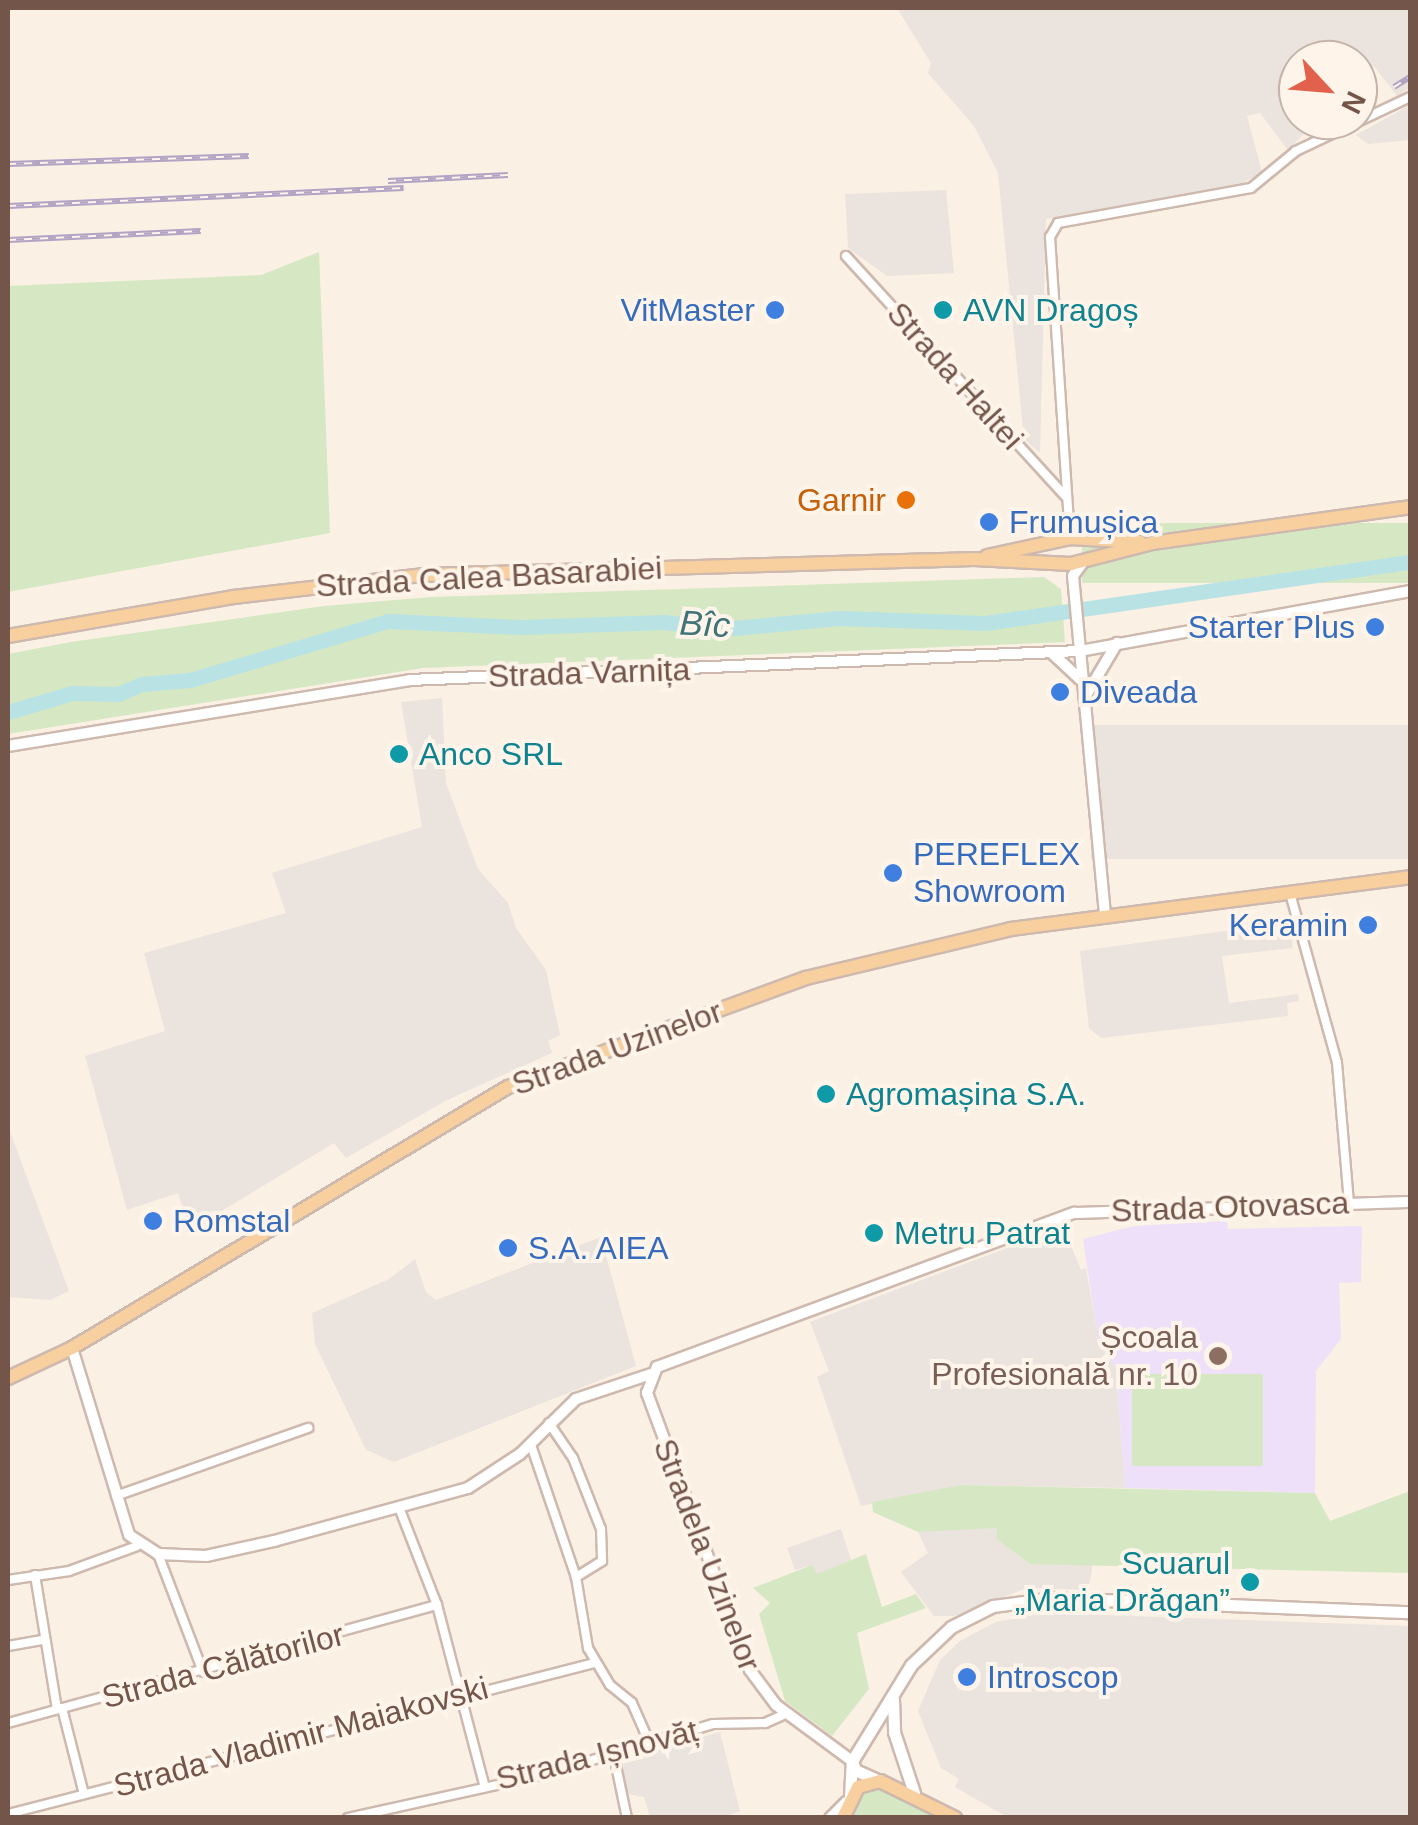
<!DOCTYPE html>
<html>
<head>
<meta charset="utf-8">
<style>
	body { margin:0 }
	#map { position:relative; width:1418px; height:1825px; overflow:hidden; background:#fbf0e4; font-family:Arial,sans-serif }
	div>[style] { position:absolute }
	[style*='--x'] { left:calc(var(--x)*1px); top:calc(var(--y)*1px); width:calc(var(--w)*1px); rotate:calc(var(--a)*1deg) }
	.industrial>* { inset:0; background:#ebe3de; transform-origin:0 0 }
	.education>* { inset:0; background:#ede0f8 }
	.green>* { inset:0; background:#d5e8c3; transform-origin:0 0 }
	.river>* { height:15px; margin:-7.5px; padding:0 7.5px; transform-origin:7.5px; border-radius:7.5px; background:#b9e2e4 }
	.roads { filter:drop-shadow(2px 0 #ceb9ae) drop-shadow(-2px 0 #ceb9ae) drop-shadow(0 2px #ceb9ae) drop-shadow(0 -2px #ceb9ae) }
	.minor>* { height:8px; margin:-4px; padding:0 4px; transform-origin:4px; border-radius:4px; background:#fff }
	.tertiary>* { height:10px; margin:-5px; padding:0 5px; transform-origin:5px; border-radius:5px; background:#fff }
	.secondary>* { height:11px; margin:-5.5px; padding:0 5.5px; transform-origin:5.5px; border-radius:5.5px; background:#fff }
	.primary>* { height:12px; margin:-6px; padding:0 6px; transform-origin:6px; border-radius:6px; background:#f8cf9e }
	.rail>* { height:6px; margin-top:-3px; transform-origin:0; background:repeating-linear-gradient(90deg,#fef4ea 0 8px,#b2a3c4 0 16px); box-sizing:border-box; border-block:2px solid #b2a3c4 }
	.dots>* { width:28px; height:28px; translate:-50% -50%; box-sizing:border-box; border:5px solid #fef4ea; border-radius:50% }
	span { translate:-50% -50%; white-space:nowrap; text-align:center; line-height:1.15; -webkit-text-stroke:8px #fef4ea; paint-order:stroke }
	.shop-label { font-size:32px; color:#366cbe }
	.right { translate:-100% -50%; text-align:right }
	.left { translate:0 -50%; text-align:left }
	.culture-label { font-size:32px; color:#0d838f }
	.street-label { font-size:32px; color:#73554a }
	.food-label { font-size:32px; color:#c56008 }
	.education-label { font-size:32px; color:#785e54 }
	.water-label { font-size:35px; color:#3f7378; font-style:italic }
	.frame { position:absolute; inset:0; border:10px solid #73554a; pointer-events:none }
	.north { position:absolute; left:1278px; top:40px; width:100px; height:100px; box-sizing:border-box; background:#fef4ea; border:2px solid #c6b4aa; border-radius:50%; rotate:116deg; font-size:28px; font-weight:700; line-height:40px; text-align:center; color:#73554a }
	.north::after { content:''; display:block; margin:auto; width:35px; height:45px; background:#e2614c; clip-path:polygon(50% 0,100% 100%,50% 72%,0 100%) }
</style>
</head>
<body>
<div id="map">
	<div class="industrial">
		<div style="clip-path:polygon(897px 8px,1410px 8px,1410px 88px,1397px 96px,1374px 66px,1358px 81px,1358px 60px,1298px 60px,1298px 120px,1318px 120px,1288px 150px,1260px 113px,1247px 116px,1262px 172px,1243px 183px,1046px 219px,1040px 453px,1024px 439px,998px 173px,974px 126px,928px 73px,931px 63px)"></div>
		<div style="clip-path:polygon(1410px 105px,1410px 140px,1368px 144px,1356px 135px)"></div>
		<div style="clip-path:polygon(946px 190px,954px 273px,887px 276px,848px 248px,845px 194px)"></div>
		<div style="clip-path:polygon(442px 698px,446px 783px,478px 869px,508px 903px,516px 928px,546px 970px,560px 1035px,548px 1041px,552px 1053px,447px 1100px,346px 1158px,334px 1143px,190px 1230px,178px 1193px,127px 1210px,85px 1056px,165px 1031px,144px 953px,286px 913px,272px 873px,422px 827px,401px 702px)"></div>
		<div style="left:1410px;top:725px;width:134px;height:319px;rotate:90deg"></div>
		<div style="clip-path:polygon(1290px 922px,1293px 948px,1222px 956px,1229px 1003px,1298px 994px,1299px 1001px,1287px 1003px,1288px 1016px,1101px 1038px,1089px 1028px,1080px 951px)"></div>
		<div style="clip-path:polygon(8px 1126px,69px 1291px,50px 1300px,8px 1297px)"></div>
		<div style="clip-path:polygon(1063px 1227px,1081px 1270px,1086px 1268px,1097px 1332px,1116px 1370px,1125px 1488px,961px 1485px,861px 1506px,817px 1377px,829px 1371px,810px 1322px)"></div>
		<div style="clip-path:polygon(601px 1237px,636px 1366px,394px 1462px,366px 1450px,315px 1344px,312px 1313px,389px 1279px,415px 1259px,426px 1292px,436px 1300px)"></div>
		<div style="clip-path:polygon(976px 1525px,997px 1528px,996px 1539px,1030px 1564px,1093px 1564px,1088px 1590px,1027px 1588px,955px 1616px,934px 1616px,901px 1572px,928px 1553px,918px 1532px)"></div>
		<div style="clip-path:polygon(841px 1529px,851px 1560px,816px 1575px,812px 1565px,795px 1570px,787px 1548px)"></div>
		<div style="clip-path:polygon(1045px 1613px,1410px 1626px,1410px 1817px,1007px 1817px,955px 1787px,959px 1779px,941px 1768px,918px 1711px,940px 1660px,960px 1641px,996px 1622px)"></div>
		<div style="clip-path:polygon(720px 1732px,740px 1811px,725px 1817px,650px 1817px,644px 1797px,627px 1794px,622px 1760px)"></div>
	</div>
	<div class="education">
		<div style="clip-path:polygon(1227px 1221px,1228px 1229px,1362px 1226px,1361px 1282px,1339px 1283px,1341px 1339px,1316px 1371px,1315px 1493px,1125px 1488px,1116px 1370px,1098px 1339px,1083px 1239px,1134px 1226px)"></div>
	</div>
	<div class="green">
		<div style="clip-path:polygon(319px 252px,330px 533px,8px 592px,8px 286px,261px 275px)"></div>
		<div style="left:1410px;top:523px;width:60px;height:328px;rotate:90deg"></div>
		<div style="clip-path:polygon(1044px 577px,1061px 589px,1065px 642px,423px 668px,8px 734px,8px 654px,71px 642px,324px 606px,431px 597px)"></div>
		<div style="left:1132px;top:1374px;width:131px;height:92px"></div>
		<div style="clip-path:polygon(961px 1485px,1315px 1493px,1330px 1521px,1410px 1491px,1410px 1573px,1030px 1564px,996px 1539px,997px 1528px,918px 1532px,873px 1512px,872px 1502px)"></div>
		<div style="clip-path:polygon(866px 1554px,882px 1607px,916px 1594px,926px 1608px,857px 1633px,869px 1689px,832px 1736px,785px 1701px,759px 1614px,770px 1603px,753px 1588px,812px 1565px,817px 1574px)"></div>
		<div style="clip-path:polygon(882px 1788px,940px 1818px,850px 1818px,860px 1795px)"></div>
	</div>
	<div class="river">
		<div style="--x:8;--y:712;--w:67;--a:-16.5"></div>
		<div style="--x:72;--y:693;--w:46;--a:1.2"></div>
		<div style="--x:118;--y:694;--w:26;--a:-23"></div>
		<div style="--x:142;--y:684;--w:48;--a:-4.8"></div>
		<div style="--x:190;--y:680;--w:207;--a:-16.6"></div>
		<div style="--x:388;--y:621;--w:133;--a:2.6"></div>
		<div style="--x:521;--y:627;--w:143;--a:-2"></div>
		<div style="--x:664;--y:622;--w:59;--a:6.8"></div>
		<div style="--x:723;--y:629;--w:118;--a:-5.4"></div>
		<div style="--x:840;--y:618;--w:145;--a:2"></div>
		<div style="--x:985;--y:623;--w:429;--a:-8.2"></div>
	</div>
	<div class="roads">
		<div class="minor">
			<div style="--x:846;--y:256;--w:325;--a:47.6"></div>
			<div style="--x:1070;--y:538;--w:302;--a:-93.8"></div>
			<div style="--x:1050;--y:237;--w:16;--a:-60"></div>
			<div style="--x:1058;--y:223;--w:196;--a:-10.3"></div>
			<div style="--x:1251;--y:188;--w:58;--a:-39.4"></div>
			<div style="--x:1296;--y:151;--w:126;--a:-25.3"></div>
			<div style="--x:1290;--y:893;--w:176;--a:74.5"></div>
			<div style="--x:1337;--y:1063;--w:142;--a:85.1"></div>
			<div style="--x:549;--y:1423;--w:42;--a:55.6"></div>
			<div style="--x:573;--y:1458;--w:76;--a:68.5"></div>
			<div style="--x:601;--y:1529;--w:32;--a:88"></div>
			<div style="--x:602;--y:1561;--w:31;--a:148"></div>
			<div style="--x:531;--y:1445;--w:139;--a:71.2"></div>
			<div style="--x:576;--y:1577;--w:72;--a:80.4"></div>
			<div style="--x:588;--y:1648;--w:43;--a:59.3"></div>
			<div style="--x:610;--y:1685;--w:28;--a:39"></div>
			<div style="--x:632;--y:1703;--w:45;--a:66.3"></div>
			<div style="--x:116;--y:1496;--w:204;--a:-19.5"></div>
			<div style="--x:400;--y:1510;--w:102;--a:68.7"></div>
			<div style="--x:437;--y:1605;--w:185;--a:75.3"></div>
			<div style="--x:158;--y:1554;--w:126;--a:69.1"></div>
			<div style="--x:35;--y:1575;--w:136;--a:80.7"></div>
			<div style="--x:8;--y:1580;--w:62;--a:-8.4"></div>
			<div style="--x:69;--y:1571;--w:72;--a:-20.2"></div>
			<div style="--x:8;--y:1646;--w:36;--a:-10"></div>
			<div style="--x:62;--y:1708;--w:89;--a:75.7"></div>
			<div style="--x:8;--y:1723;--w:445;--a:-15.4"></div>
			<div style="--x:614;--y:1756;--w:63;--a:78.2"></div>
			<div style="--x:8;--y:1814;--w:605;--a:-14.45"></div>
			<div style="--x:348;--y:1818;--w:199;--a:-12.5"></div>
			<div style="--x:542;--y:1775;--w:178;--a:-16.6"></div>
			<div style="--x:713;--y:1724;--w:52;--a:-1.1"></div>
			<div style="--x:765;--y:1723;--w:24;--a:-24"></div>
		</div>
		<div class="tertiary">
			<div style="--x:1083;--y:562;--w:17;--a:126"></div>
			<div style="--x:1073;--y:576;--w:342;--a:84.6"></div>
			<div style="--x:1053;--y:654;--w:37;--a:43"></div>
			<div style="--x:1085;--y:697;--w:63;--a:-59.3"></div>
			<div style="--x:8;--y:746;--w:407;--a:-9.3"></div>
			<div style="--x:410;--y:680;--w:671;--a:-2.48"></div>
			<div style="--x:1080;--y:651;--w:335;--a:-10.3"></div>
			<div style="--x:72;--y:1348;--w:195;--a:73"></div>
			<div style="--x:129;--y:1535;--w:35;--a:33"></div>
			<div style="--x:158;--y:1554;--w:48;--a:2.4"></div>
			<div style="--x:206;--y:1556;--w:70;--a:-12.4"></div>
			<div style="--x:274;--y:1541;--w:201;--a:-15.3"></div>
			<div style="--x:468;--y:1488;--w:62;--a:-33.2"></div>
			<div style="--x:520;--y:1454;--w:78;--a:-44.5"></div>
			<div style="--x:576;--y:1399;--w:79;--a:-18.4"></div>
			<div style="--x:852;--y:1761;--w:94;--a:-143.6"></div>
			<div style="--x:776;--y:1705;--w:44;--a:-126.6"></div>
			<div style="--x:750;--y:1670;--w:296;--a:-110.4"></div>
			<div style="--x:647;--y:1393;--w:28;--a:-69"></div>
			<div style="--x:657;--y:1367;--w:445;--a:-20.3"></div>
			<div style="--x:1074;--y:1213;--w:336;--a:-1.9"></div>
		</div>
		<div class="secondary">
			<div style="--x:893;--y:1699;--w:33;--a:88"></div>
			<div style="--x:894;--y:1732;--w:64;--a:71.8"></div>
			<div style="--x:852;--y:1761;--w:9;--a:72"></div>
			<div style="--x:855;--y:1770;--w:27;--a:24"></div>
			<div style="--x:850;--y:1796;--w:35;--a:-87"></div>
			<div style="--x:852;--y:1761;--w:113;--a:-58.4"></div>
			<div style="--x:911;--y:1665;--w:55;--a:-43.5"></div>
			<div style="--x:951;--y:1627;--w:47;--a:-26.6"></div>
			<div style="--x:993;--y:1606;--w:62;--a:-7.5"></div>
			<div style="--x:1054;--y:1598;--w:356;--a:2.3"></div>
			<div style="--x:830;--y:1818;--w:23;--a:-45"></div>
		</div>
		<div class="primary">
			<div style="--x:987;--y:556;--w:85;--a:-12.2"></div>
			<div style="--x:1070;--y:538;--w:70;--a:3.3"></div>
			<div style="--x:8;--y:636;--w:228;--a:-9.8"></div>
			<div style="--x:233;--y:597;--w:191;--a:-6.6"></div>
			<div style="--x:423;--y:575;--w:551;--a:-1.66"></div>
			<div style="--x:974;--y:559;--w:97;--a:3"></div>
			<div style="--x:1071;--y:564;--w:84;--a:-14.5"></div>
			<div style="--x:1152;--y:543;--w:260;--a:-7.9"></div>
			<div style="--x:8;--y:1378;--w:71;--a:-25.1"></div>
			<div style="--x:72;--y:1348;--w:508;--a:-30.91"></div>
			<div style="--x:508;--y:1087;--w:317;--a:-20.1"></div>
			<div style="--x:806;--y:978;--w:211;--a:-13.4"></div>
			<div style="--x:1011;--y:929;--w:402;--a:-7.4"></div>
			<div style="--x:843;--y:1818;--w:34;--a:-64"></div>
			<div style="--x:858;--y:1787;--w:23;--a:-15"></div>
			<div style="--x:880;--y:1781;--w:84;--a:26.3"></div>
		</div>
	</div>
	<div class="rail">
		<div style="--x:1394;--y:87;--w:19;--a:-32"></div>
		<div style="--x:8;--y:164;--w:241;--a:-1.9"></div>
		<div style="--x:388;--y:181;--w:120;--a:-2.9"></div>
		<div style="--x:8;--y:206;--w:396;--a:-2.6"></div>
		<div style="--x:8;--y:240;--w:193;--a:-2.7"></div>
	</div>
	<div class="dots">
		<div style="left:775px;top:310px;background:#3f7fe0"></div>
		<div style="left:943px;top:310px;background:#0f9aa8"></div>
		<div style="left:906px;top:500px;background:#e8710a"></div>
		<div style="left:989px;top:522px;background:#3f7fe0"></div>
		<div style="left:1375px;top:627px;background:#3f7fe0"></div>
		<div style="left:1060px;top:692px;background:#3f7fe0"></div>
		<div style="left:399px;top:754px;background:#0f9aa8"></div>
		<div style="left:893px;top:873px;background:#3f7fe0"></div>
		<div style="left:1368px;top:925px;background:#3f7fe0"></div>
		<div style="left:826px;top:1094px;background:#0f9aa8"></div>
		<div style="left:153px;top:1221px;background:#3f7fe0"></div>
		<div style="left:874px;top:1233px;background:#0f9aa8"></div>
		<div style="left:508px;top:1248px;background:#3f7fe0"></div>
		<div style="left:1218px;top:1356px;background:#8d6e63"></div>
		<div style="left:1250px;top:1582px;background:#0f9aa8"></div>
		<div style="left:967px;top:1677px;background:#3f7fe0"></div>
	</div>
	<div class="shop-label">
		<span class="right" style="left:755px;top:310px">VitMaster</span>
		<span class="left" style="left:1009px;top:522px">Frumușica</span>
		<span class="right" style="left:1355px;top:627px">Starter Plus</span>
		<span class="left" style="left:1080px;top:692px">Diveada</span>
		<span class="left" style="left:913px;top:873px">PEREFLEX<br>Showroom</span>
		<span class="right" style="left:1348px;top:925px">Keramin</span>
		<span class="left" style="left:173px;top:1221px">Romstal</span>
		<span class="left" style="left:528px;top:1248px">S.A. AIEA</span>
		<span class="left" style="left:987px;top:1677px">Introscop</span>
	</div>
	<div class="culture-label">
		<span class="left" style="left:963px;top:310px">AVN Dragoș</span>
		<span class="left" style="left:419px;top:754px">Anco SRL</span>
		<span class="left" style="left:846px;top:1094px">Agromașina S.A.</span>
		<span class="left" style="left:894px;top:1233px">Metru Patrat</span>
		<span class="right" style="left:1230px;top:1582px">Scuarul<br>„Maria Drăgan”</span>
	</div>
	<div class="street-label">
		<span style="left:955px;top:376px;rotate:48deg">Strada Haltei</span>
		<span style="left:489px;top:577px;rotate:-3deg">Strada Calea Basarabiei</span>
		<span style="left:589px;top:673px;rotate:-2deg">Strada Varnița</span>
		<span style="left:617px;top:1048px;rotate:-20deg">Strada Uzinelor</span>
		<span style="left:1230px;top:1207px;rotate:-2deg">Strada Otovasca</span>
		<span style="left:707px;top:1555px;rotate:69deg">Stradela Uzinelor</span>
		<span style="left:223px;top:1666px;rotate:-15deg">Strada Călătorilor</span>
		<span style="left:301px;top:1737px;rotate:-15deg">Strada Vladimir Maiakovski</span>
		<span style="left:597px;top:1755px;rotate:-14deg">Strada Ișnovăț</span>
	</div>
	<div class="food-label">
		<span class="right" style="left:886px;top:500px">Garnir</span>
	</div>
	<div class="education-label">
		<span class="right" style="left:1198px;top:1356px">Școala<br>Profesională nr. 10</span>
	</div>
	<div class="water-label">
		<span style="left:705px;top:624px;rotate:3deg">Bîc</span>
	</div>
	<div class="frame"></div>
	<div class="north">N</div>
</div>
</body>
</html>
